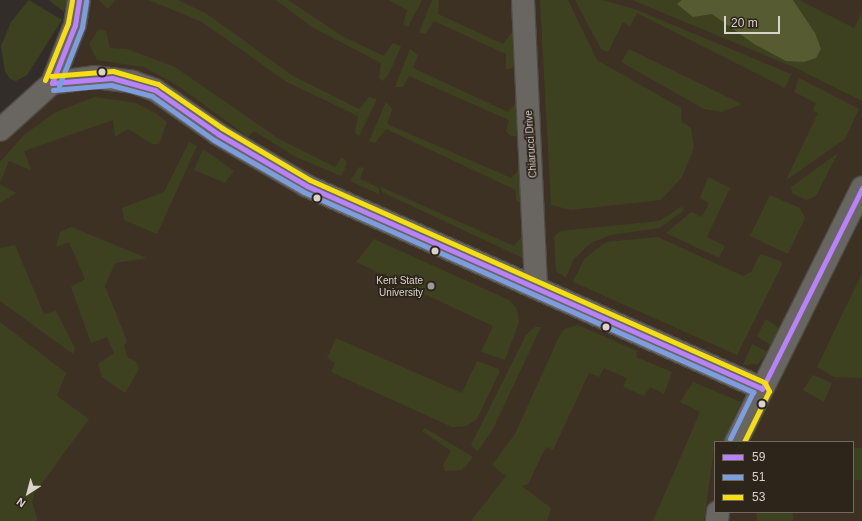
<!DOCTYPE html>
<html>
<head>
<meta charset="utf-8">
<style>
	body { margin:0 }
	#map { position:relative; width:862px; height:521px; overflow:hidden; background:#322d28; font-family:Arial,sans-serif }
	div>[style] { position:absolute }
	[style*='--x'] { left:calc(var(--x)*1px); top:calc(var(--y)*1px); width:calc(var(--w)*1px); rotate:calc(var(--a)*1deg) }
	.built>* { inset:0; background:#3d3124 }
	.green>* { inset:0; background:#3e4120; transform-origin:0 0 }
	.forest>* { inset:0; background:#575b31 }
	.roads { filter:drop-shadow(1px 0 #4f4b46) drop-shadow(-1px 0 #4f4b46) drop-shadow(0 1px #4f4b46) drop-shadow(0 -1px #4f4b46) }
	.minor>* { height:22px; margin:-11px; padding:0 11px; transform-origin:11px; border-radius:11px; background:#696560 }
	.bus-1>* { height:5px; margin:-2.5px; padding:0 2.5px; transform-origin:2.5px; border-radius:2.5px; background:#b782fc }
	.bus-2>* { height:5px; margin:-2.5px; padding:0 2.5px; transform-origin:2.5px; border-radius:2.5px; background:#7d9dde }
	.bus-3>* { height:5px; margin:-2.5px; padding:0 2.5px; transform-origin:2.5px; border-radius:2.5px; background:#f5de11 }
	.dots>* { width:11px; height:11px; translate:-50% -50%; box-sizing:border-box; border:2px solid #2d241a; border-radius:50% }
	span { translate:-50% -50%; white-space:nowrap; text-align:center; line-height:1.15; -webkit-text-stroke:3.5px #2d241a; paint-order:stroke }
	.street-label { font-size:10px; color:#d9d3cc }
	.poi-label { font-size:10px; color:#d9d3cc }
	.right { translate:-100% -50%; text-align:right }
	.legend { position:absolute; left:714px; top:441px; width:140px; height:72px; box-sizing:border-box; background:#2d241a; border:1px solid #726a61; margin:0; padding:5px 7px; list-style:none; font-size:12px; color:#d9d3cc }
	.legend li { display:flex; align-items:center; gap:8px; height:20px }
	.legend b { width:20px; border:1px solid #726a61 }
	.north { position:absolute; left:8px; top:473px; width:40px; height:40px; -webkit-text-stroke:3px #2d241a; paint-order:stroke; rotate:216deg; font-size:11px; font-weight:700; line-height:16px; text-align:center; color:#d9d3cc }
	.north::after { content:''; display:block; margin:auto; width:14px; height:18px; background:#d9d3cc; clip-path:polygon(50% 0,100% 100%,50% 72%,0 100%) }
	.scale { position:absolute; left:724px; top:16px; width:56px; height:18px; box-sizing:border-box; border:2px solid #d9d3cc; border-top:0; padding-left:5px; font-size:12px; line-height:14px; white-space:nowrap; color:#d9d3cc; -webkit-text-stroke:3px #2d241a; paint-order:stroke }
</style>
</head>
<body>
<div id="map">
	<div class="built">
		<div style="clip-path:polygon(evenodd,79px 0,862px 0,862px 521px,0 521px,0 130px,52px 83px,79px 0,715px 442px,853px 442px,853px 512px,715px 512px,715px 442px)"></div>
	</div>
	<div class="green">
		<div style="clip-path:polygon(29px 0,62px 20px,27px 75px,16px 81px,10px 79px,5px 72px,1px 46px,11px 22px)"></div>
		<div style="clip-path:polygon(49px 0,67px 0,64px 12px)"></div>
		<div style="clip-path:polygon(99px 0,115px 0,108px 9px)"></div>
		<div style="clip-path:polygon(149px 0,178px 0,207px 14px,293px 76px,359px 109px,369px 97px,377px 99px,359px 136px,355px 133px,358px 116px,287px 82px,202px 22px)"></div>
		<div style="clip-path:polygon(276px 0,288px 0,342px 36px,384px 56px,393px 43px,401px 46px,389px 74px,383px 81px,379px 78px,381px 63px,312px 27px)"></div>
		<div style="clip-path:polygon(389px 0,422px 0,408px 27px,403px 25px,407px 10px)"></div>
		<div style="clip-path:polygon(432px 0,439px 0,438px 14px,503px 44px,511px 33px,519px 35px,522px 60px,513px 68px,506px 69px,506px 54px,434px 21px,425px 34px,419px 33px)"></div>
		<div style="clip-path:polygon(540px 0,568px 0,597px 60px,681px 108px,682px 122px,691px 128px,694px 148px,682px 177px,661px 200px,571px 210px,551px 205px)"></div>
		<div style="clip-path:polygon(575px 0,603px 0,637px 10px,791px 74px,785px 88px,637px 13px,630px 26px,623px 22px,608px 52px,601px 49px)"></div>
		<div style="clip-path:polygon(632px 0,799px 0,854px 28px,862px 12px,862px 101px,798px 69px)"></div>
		<div style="clip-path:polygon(99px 29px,106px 31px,110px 48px,127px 49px,175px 67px,279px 139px,335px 167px,342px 157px,347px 162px,344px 171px,341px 176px,296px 157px,254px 131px,248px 137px,177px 85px,144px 67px,97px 60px,89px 44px)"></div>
		<div style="clip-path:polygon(410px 49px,418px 55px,413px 68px,508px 112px,518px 101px,519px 136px,511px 136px,506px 131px,509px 120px,409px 76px,403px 87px,395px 87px)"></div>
		<div style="clip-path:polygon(629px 49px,742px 104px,722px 112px,704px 109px,621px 62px)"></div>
		<div style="clip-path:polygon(799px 78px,859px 109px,845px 139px,786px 180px,818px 113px,813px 111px,816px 103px,794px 92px)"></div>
		<div style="clip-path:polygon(95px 97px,136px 103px,157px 114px,167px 122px,159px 144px,152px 144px,128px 129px,115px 137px,113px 120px,24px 151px,31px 170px,9px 161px,0 183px,0 162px,24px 135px,56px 112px)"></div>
		<div style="clip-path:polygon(386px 102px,392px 109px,387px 124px,511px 178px,520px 169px,529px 197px,521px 203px,516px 201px,516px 190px,386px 129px,375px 143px,369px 141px)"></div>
		<div style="clip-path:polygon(189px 142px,197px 146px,157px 234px,124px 220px,122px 208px,164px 192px)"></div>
		<div style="clip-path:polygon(203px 149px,234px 171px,225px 183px,194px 170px)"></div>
		<div style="clip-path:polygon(838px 153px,816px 196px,806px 200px,792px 193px,791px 187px)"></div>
		<div style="clip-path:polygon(359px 167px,364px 168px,360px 179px,379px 188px,379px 194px,350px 181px)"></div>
		<div style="clip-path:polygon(708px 177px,730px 188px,707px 237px,725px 246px,719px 258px,666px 233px,691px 212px,702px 217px,709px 203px,700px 198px)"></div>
		<div style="clip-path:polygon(0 184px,16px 193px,0 203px)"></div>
		<div style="clip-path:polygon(381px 187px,514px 246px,524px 234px,525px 259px,382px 192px)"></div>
		<div style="clip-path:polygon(770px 195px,800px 208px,805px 218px,788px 254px,750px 236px)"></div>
		<div style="clip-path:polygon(681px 207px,684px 209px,682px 212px,659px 228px,610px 235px,591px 243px,573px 260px,566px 278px,556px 271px,554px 237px,560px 231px,659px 221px)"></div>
		<div style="clip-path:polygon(71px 227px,147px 258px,115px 263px,105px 286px,127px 341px,124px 346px,128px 358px,136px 361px,139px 369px,125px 393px,102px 377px,98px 364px,114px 353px,107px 337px,91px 343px,71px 287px,85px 279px,69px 242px,56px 247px,60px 232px)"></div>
		<div style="clip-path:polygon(658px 237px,743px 276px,751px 272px,760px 254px,781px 261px,782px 265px,737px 355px,573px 282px,584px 259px,606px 242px)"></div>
		<div style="clip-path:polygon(374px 239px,509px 300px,517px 309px,519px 322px,505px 360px,481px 352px,493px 326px,356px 262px)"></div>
		<div style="clip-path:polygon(15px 245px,44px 314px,56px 311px,75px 348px,73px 354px,0 301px,0 248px)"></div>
		<div style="clip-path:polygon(862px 273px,862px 378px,834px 377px,817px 367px)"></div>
		<div style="clip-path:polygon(766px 319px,779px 328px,772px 346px,757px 336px)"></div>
		<div style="clip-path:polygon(0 322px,66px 373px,57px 396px,89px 419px,34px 494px,32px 502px,38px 521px,0 521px)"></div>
		<div style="clip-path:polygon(578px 325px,637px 351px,636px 357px,672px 372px,664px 394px,650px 387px,644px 396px,623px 387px,627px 378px,604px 368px,599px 377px,589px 373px,553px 450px,546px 447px,528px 484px,522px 486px,551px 508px,547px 521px,471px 521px,506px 476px,492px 465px,515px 434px,558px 339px,564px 329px)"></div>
		<div style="clip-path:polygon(535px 327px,541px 327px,492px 431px,477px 452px,471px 445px,526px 335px)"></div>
		<div style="clip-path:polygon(336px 338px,462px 393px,477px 361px,499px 369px,499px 373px,477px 419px,466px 426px,452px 427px,331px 372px,335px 363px,327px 358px)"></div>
		<div style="clip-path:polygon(752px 344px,768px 352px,758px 364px,743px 365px)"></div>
		<div style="clip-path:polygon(813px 375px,832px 383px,824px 402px,803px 390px)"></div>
		<div style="clip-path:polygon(693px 382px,741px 402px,723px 442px,715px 442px,704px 521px,653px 521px,700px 412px,680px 402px)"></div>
		<div style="clip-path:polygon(425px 428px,473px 457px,462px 470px,445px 471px,443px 465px,451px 451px,422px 431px)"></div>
		<div style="left:853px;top:448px;width:9px;height:32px"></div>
		<div style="left:757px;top:512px;width:36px;height:9px"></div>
	</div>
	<div class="forest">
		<div style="clip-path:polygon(682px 0,793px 0,815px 33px,821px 49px,816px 58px,804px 62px,786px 61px,754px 44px,712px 14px,693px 17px,677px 4px)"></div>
	</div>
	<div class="roads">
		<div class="minor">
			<div style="--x:523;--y:0;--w:288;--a:87.4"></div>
			<div style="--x:52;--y:83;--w:62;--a:-68.4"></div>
			<div style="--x:75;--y:25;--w:25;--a:-81"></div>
			<div style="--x:0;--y:130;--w:70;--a:-42.1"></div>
			<div style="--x:52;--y:83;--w:42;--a:-8.1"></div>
			<div style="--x:94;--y:77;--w:39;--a:7"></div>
			<div style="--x:133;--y:82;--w:23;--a:20"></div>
			<div style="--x:155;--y:90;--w:77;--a:34.9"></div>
			<div style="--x:218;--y:134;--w:103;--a:30.3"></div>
			<div style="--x:307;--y:186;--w:498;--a:24"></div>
			<div style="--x:736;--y:442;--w:284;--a:-63.6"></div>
			<div style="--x:717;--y:521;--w:9;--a:-84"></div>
		</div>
	</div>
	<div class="bus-1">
		<div style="--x:52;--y:83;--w:60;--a:-4.8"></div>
		<div style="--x:112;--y:78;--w:45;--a:15.6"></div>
		<div style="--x:155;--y:90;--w:77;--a:34.9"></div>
		<div style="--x:218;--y:134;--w:103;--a:30.3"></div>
		<div style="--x:307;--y:186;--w:498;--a:24"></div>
		<div style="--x:52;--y:83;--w:62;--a:-68.4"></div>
		<div style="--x:75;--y:25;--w:25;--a:-81"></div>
		<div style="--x:762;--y:389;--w:225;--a:-63.5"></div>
	</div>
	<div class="bus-2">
		<div style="--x:59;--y:86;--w:63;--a:-68.7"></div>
		<div style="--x:82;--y:27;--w:26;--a:-81"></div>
		<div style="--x:53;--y:90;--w:58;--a:-4.9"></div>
		<div style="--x:111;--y:85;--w:42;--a:15"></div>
		<div style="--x:152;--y:96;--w:76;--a:35.4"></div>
		<div style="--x:214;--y:140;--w:104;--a:30"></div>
		<div style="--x:304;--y:192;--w:492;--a:24"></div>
		<div style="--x:753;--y:392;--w:52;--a:116.1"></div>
	</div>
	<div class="bus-3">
		<div style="--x:51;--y:76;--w:62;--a:-4.6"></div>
		<div style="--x:113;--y:71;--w:47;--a:16.1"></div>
		<div style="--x:158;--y:84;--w:78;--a:34.5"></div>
		<div style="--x:222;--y:128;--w:102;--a:30.6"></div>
		<div style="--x:310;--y:180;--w:498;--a:24"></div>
		<div style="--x:765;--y:383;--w:9;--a:63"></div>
		<div style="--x:769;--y:391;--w:57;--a:116.1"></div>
		<div style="--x:45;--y:80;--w:61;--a:-68"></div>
		<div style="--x:68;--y:23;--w:23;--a:-80"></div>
	</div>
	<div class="dots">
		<div style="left:102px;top:72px;background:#d9d3cc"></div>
		<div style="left:317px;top:198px;background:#d9d3cc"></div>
		<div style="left:435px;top:251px;background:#d9d3cc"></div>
		<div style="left:431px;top:286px;background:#9f9993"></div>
		<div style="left:606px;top:327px;background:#d9d3cc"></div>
		<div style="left:762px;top:404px;background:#d9d3cc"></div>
	</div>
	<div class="street-label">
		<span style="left:531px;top:144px;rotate:-94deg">Chiarucci Drive</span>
	</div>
	<div class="poi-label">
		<span class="right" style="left:423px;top:286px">Kent State<br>University</span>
	</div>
	<ul class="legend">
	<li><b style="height:5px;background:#b782fc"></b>59</li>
	<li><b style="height:5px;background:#7d9dde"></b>51</li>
	<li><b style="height:5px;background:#f5de11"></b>53</li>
	</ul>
	<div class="north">N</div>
	<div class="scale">20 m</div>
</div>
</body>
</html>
